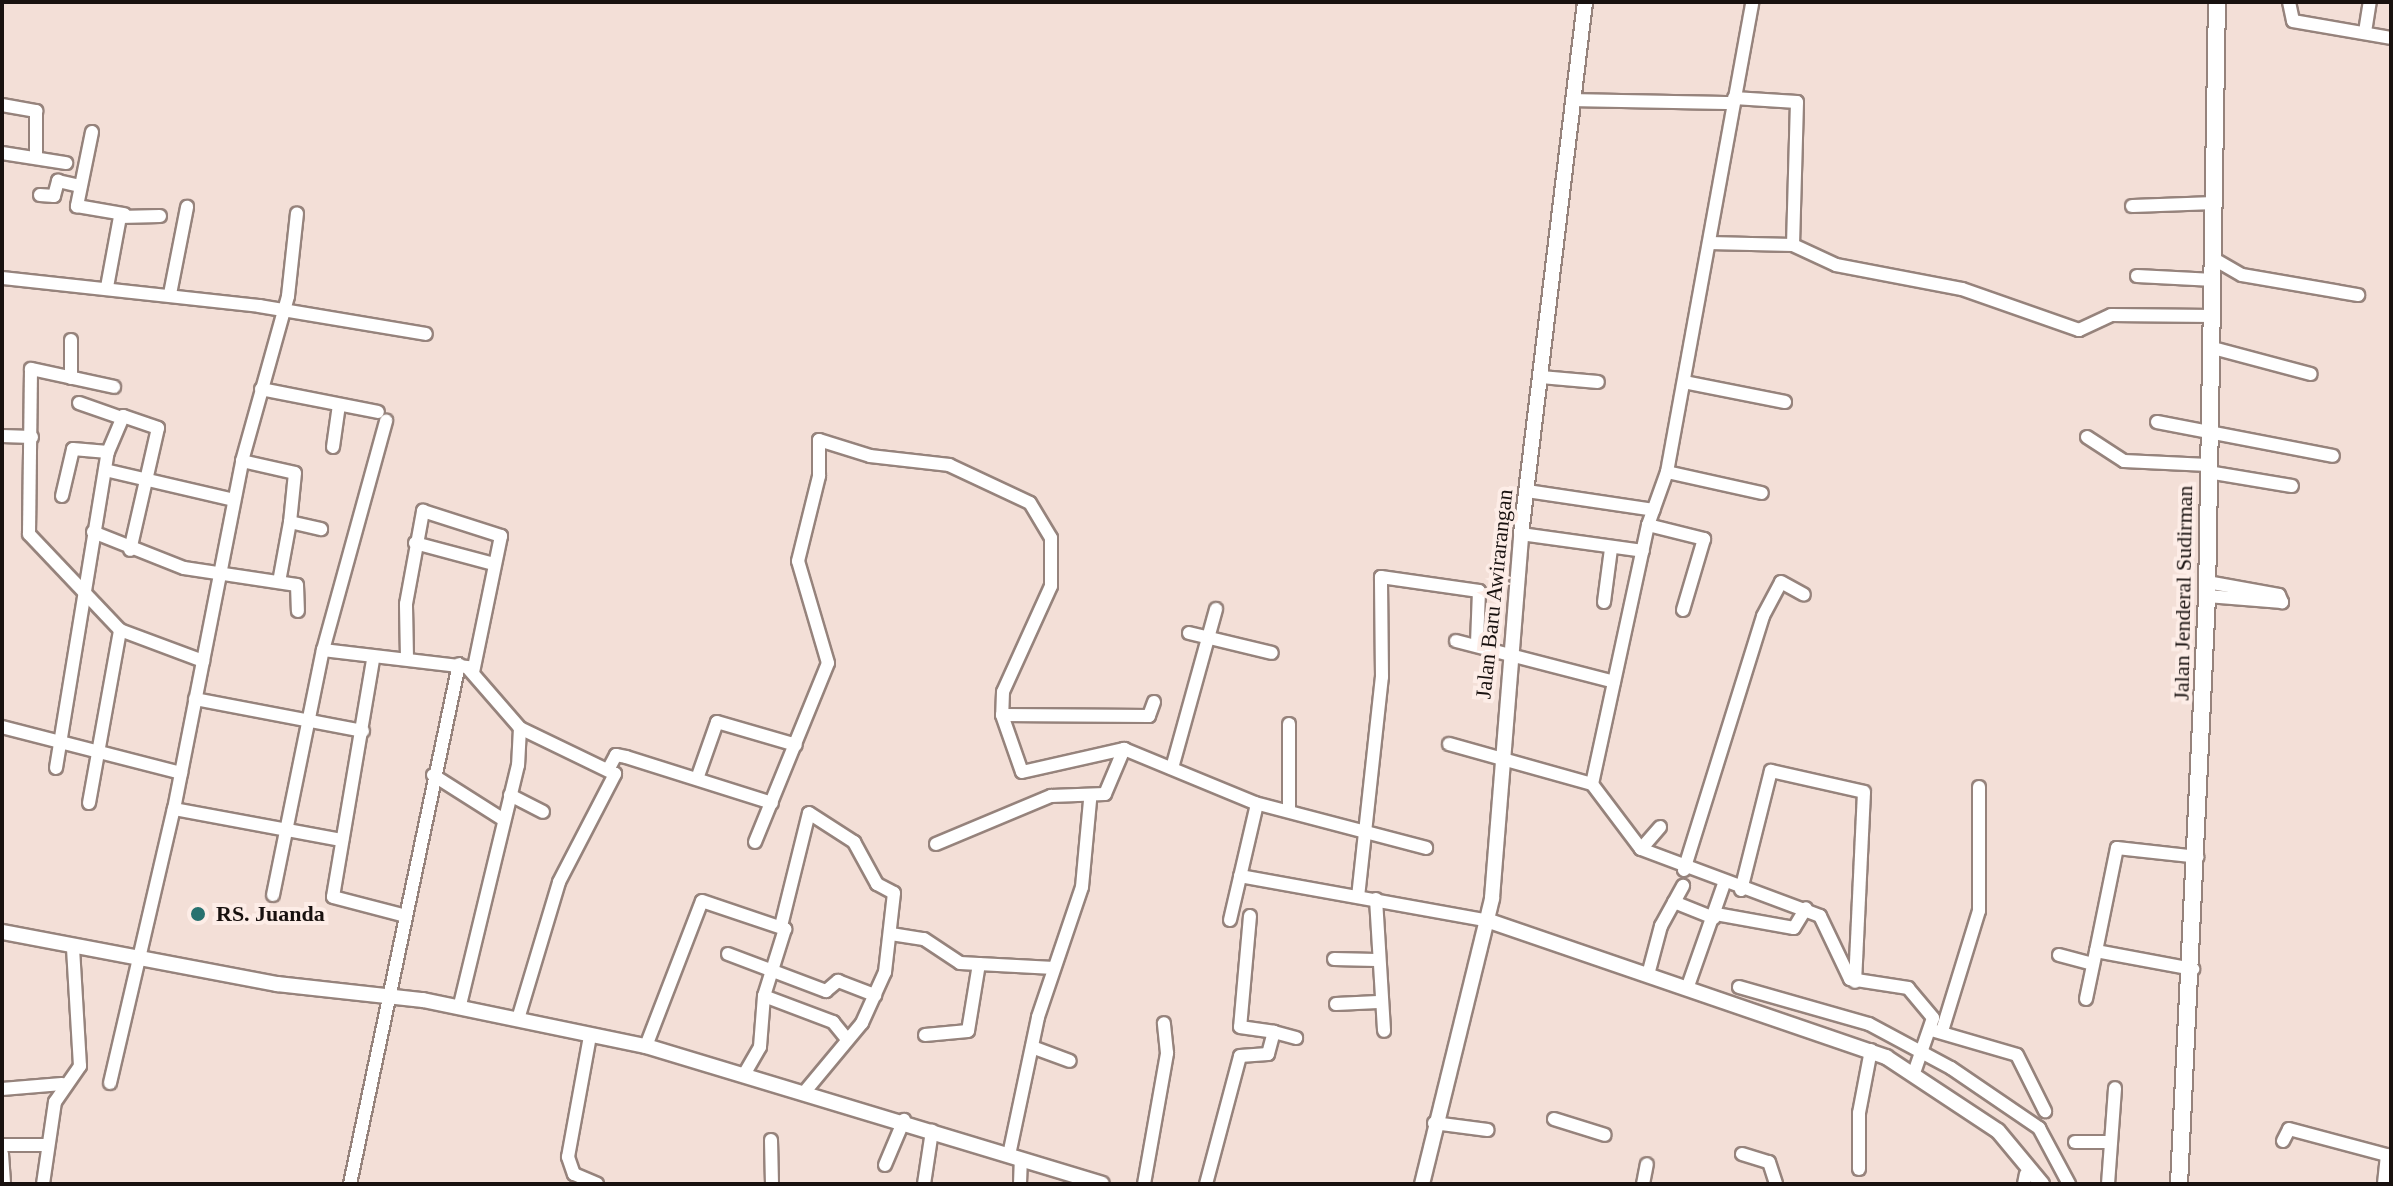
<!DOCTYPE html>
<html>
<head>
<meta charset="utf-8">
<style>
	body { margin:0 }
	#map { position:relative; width:2393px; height:1186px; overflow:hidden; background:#f3dfd7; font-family:"Times New Roman",serif }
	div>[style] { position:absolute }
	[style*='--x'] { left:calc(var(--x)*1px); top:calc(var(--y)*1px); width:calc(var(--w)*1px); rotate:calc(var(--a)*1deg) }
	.roads { filter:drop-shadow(2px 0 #96837c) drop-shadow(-2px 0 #96837c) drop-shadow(0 2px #96837c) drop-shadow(0 -2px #96837c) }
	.minor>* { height:12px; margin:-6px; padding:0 6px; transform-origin:6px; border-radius:6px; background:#fff }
	.tertiary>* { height:14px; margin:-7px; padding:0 7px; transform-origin:7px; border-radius:7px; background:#fff }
	.secondary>* { height:16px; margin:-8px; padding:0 8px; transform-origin:8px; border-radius:8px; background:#fff }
	.dots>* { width:22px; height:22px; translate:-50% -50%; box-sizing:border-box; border:4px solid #fdede7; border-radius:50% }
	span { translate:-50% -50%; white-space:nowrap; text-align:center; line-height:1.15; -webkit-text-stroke:8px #fdede7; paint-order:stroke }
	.street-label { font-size:22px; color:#18110f }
	.poi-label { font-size:22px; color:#18110f; font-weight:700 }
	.left { translate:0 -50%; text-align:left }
	.frame { position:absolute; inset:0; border:4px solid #18110f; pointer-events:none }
</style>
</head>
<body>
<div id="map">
	<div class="roads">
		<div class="minor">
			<div style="--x:2289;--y:2;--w:19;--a:78"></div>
			<div style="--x:2293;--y:21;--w:99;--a:9.8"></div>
			<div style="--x:2365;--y:32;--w:30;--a:-81"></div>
			<div style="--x:1734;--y:98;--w:63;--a:3.6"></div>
			<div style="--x:1797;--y:102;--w:143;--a:91.6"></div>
			<div style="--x:1575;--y:100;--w:158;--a:1.1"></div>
			<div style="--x:2;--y:105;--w:35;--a:10"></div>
			<div style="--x:36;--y:111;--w:43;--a:90"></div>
			<div style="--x:92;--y:132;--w:76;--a:101.5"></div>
			<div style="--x:77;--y:206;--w:48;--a:9.7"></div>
			<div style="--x:2;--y:153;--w:65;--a:8.9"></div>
			<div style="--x:40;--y:195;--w:14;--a:4"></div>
			<div style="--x:54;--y:196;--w:16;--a:-75"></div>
			<div style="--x:58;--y:181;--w:23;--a:13"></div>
			<div style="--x:2132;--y:206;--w:83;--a:-2.1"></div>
			<div style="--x:1709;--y:243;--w:84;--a:1.4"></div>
			<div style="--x:1793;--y:245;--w:47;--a:24.9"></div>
			<div style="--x:1836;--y:265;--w:128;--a:10.8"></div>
			<div style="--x:1962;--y:289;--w:124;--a:19.3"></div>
			<div style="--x:2079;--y:330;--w:35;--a:-25"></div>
			<div style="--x:2111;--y:315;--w:102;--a:0.6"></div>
			<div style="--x:2214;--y:259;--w:32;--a:30"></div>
			<div style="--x:2242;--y:275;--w:118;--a:9.8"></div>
			<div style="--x:2137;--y:276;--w:77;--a:3"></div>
			<div style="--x:2;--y:278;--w:259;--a:6.2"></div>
			<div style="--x:259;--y:306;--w:169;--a:9.5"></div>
			<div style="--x:107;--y:287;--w:71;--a:-79.5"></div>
			<div style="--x:120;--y:217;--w:40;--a:-1.4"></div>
			<div style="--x:170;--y:294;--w:89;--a:-78.9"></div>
			<div style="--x:71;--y:340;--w:38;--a:90"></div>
			<div style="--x:2213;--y:348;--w:101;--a:14.9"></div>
			<div style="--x:1541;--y:377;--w:57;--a:5"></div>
			<div style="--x:1684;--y:382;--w:103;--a:11.2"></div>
			<div style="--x:261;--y:389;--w:119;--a:11.1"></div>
			<div style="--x:79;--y:403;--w:42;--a:19.3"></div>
			<div style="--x:2157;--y:422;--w:179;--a:10.9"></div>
			<div style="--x:2;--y:436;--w:30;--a:2"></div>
			<div style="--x:2087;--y:437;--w:44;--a:33"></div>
			<div style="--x:2124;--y:461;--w:84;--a:2.7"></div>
			<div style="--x:333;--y:447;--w:42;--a:-81.9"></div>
			<div style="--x:242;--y:461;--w:54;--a:12.8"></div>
			<div style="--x:295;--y:473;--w:49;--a:95.8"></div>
			<div style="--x:105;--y:470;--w:132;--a:13.1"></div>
			<div style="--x:1667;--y:472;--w:97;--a:12.5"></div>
			<div style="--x:2208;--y:472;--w:85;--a:9.5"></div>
			<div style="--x:1527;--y:491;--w:128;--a:8.5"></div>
			<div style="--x:62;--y:496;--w:48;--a:-76.8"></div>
			<div style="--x:73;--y:449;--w:35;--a:5"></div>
			<div style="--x:1648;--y:525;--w:58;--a:14"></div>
			<div style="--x:1704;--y:539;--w:74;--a:106.5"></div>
			<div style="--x:93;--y:532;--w:98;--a:21.6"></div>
			<div style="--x:184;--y:568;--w:114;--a:8.6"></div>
			<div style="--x:297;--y:585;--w:26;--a:88"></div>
			<div style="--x:1521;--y:534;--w:123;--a:7.9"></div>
			<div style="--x:415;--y:543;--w:82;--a:14.9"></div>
			<div style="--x:279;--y:582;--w:61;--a:-79.6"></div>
			<div style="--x:290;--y:522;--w:32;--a:13"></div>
			<div style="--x:2207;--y:582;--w:73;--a:10.2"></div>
			<div style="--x:2279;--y:595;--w:8;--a:67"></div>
			<div style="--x:2282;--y:602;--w:75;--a:-175.4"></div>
			<div style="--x:1604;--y:602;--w:53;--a:-82.5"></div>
			<div style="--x:120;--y:630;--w:89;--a:20.5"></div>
			<div style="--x:1189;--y:633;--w:85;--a:13.5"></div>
			<div style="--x:1456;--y:641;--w:163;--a:14.5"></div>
			<div style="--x:323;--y:650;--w:145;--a:6.7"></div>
			<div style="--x:467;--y:667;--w:81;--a:49"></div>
			<div style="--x:520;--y:728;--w:37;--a:93"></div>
			<div style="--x:518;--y:765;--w:250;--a:103.6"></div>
			<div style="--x:407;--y:658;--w:54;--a:-91.1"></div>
			<div style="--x:406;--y:604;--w:95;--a:-79.6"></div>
			<div style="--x:423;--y:511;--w:82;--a:17.8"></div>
			<div style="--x:501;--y:536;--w:139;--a:101.6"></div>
			<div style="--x:373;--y:660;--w:240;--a:99.6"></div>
			<div style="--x:333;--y:897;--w:71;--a:14.6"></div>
			<div style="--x:195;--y:699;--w:171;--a:10.8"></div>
			<div style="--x:1154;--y:702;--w:15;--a:110"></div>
			<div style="--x:1149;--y:716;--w:147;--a:-179.6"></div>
			<div style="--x:1002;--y:715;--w:60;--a:70.7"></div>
			<div style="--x:1022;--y:772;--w:105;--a:-12.7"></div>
			<div style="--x:1124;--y:749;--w:142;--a:22.4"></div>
			<div style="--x:1255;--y:803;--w:177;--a:14.7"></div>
			<div style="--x:2;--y:727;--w:185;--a:14.4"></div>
			<div style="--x:1449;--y:744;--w:148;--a:15.6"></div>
			<div style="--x:1592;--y:784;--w:81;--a:53"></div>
			<div style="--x:1641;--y:849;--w:191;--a:20.5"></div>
			<div style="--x:1820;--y:916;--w:70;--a:64.5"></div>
			<div style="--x:1850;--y:979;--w:59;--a:8.8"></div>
			<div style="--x:1908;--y:988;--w:39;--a:50"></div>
			<div style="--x:1933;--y:1018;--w:58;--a:109.1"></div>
			<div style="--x:56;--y:768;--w:320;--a:-80.7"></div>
			<div style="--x:108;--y:452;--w:39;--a:-67"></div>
			<div style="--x:123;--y:416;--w:37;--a:19"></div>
			<div style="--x:158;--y:428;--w:125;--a:102.9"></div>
			<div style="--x:1172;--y:768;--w:165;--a:-74.5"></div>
			<div style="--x:608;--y:770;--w:17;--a:-62"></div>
			<div style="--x:616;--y:755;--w:10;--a:11"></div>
			<div style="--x:626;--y:757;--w:153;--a:17.5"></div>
			<div style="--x:433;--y:775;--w:84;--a:32.4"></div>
			<div style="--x:698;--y:776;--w:57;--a:-70.6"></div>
			<div style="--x:717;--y:722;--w:82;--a:16.2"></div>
			<div style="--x:1592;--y:784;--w:265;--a:-77.8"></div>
			<div style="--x:1648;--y:525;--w:56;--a:-70.3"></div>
			<div style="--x:1667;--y:472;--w:478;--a:-79.7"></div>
			<div style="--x:510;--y:795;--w:37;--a:27"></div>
			<div style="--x:89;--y:803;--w:176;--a:-79.8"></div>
			<div style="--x:120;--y:630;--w:132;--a:-133.5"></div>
			<div style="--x:29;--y:534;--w:165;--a:-89.3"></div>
			<div style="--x:31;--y:369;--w:85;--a:12.2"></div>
			<div style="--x:174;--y:809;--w:171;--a:10.5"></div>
			<div style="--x:1289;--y:810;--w:86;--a:-90"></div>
			<div style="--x:755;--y:842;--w:193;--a:-67.8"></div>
			<div style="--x:828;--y:663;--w:106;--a:-106.4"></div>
			<div style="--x:798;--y:561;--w:88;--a:-76.1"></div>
			<div style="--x:819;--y:476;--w:36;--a:-90"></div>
			<div style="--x:819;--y:440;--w:53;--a:17.4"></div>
			<div style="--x:870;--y:456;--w:80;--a:6.5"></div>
			<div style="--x:949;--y:465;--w:89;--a:25.1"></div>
			<div style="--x:1030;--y:503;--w:41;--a:59"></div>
			<div style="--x:1051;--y:538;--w:48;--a:90"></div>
			<div style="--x:1051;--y:586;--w:116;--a:114.4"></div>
			<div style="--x:1003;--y:692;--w:23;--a:92"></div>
			<div style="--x:936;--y:844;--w:125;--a:-22.7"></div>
			<div style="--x:1051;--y:796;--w:54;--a:-2.1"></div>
			<div style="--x:1105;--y:794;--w:49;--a:-67.1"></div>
			<div style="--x:1641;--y:849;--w:29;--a:-49"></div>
			<div style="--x:1684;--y:870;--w:266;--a:-72.7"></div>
			<div style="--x:1763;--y:616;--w:38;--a:-62"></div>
			<div style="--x:1781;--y:582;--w:26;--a:29"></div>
			<div style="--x:1240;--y:876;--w:253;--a:10.2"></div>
			<div style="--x:1741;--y:890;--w:123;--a:-75.9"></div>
			<div style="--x:1771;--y:771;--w:95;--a:12.7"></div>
			<div style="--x:1864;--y:792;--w:190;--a:92.7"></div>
			<div style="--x:273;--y:895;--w:250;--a:-78.5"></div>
			<div style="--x:323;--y:650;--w:238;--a:-74.6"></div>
			<div style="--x:1358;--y:897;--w:221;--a:-83.8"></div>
			<div style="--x:1382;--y:677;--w:100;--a:-90.6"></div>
			<div style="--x:1381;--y:577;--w:99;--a:8.1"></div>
			<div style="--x:1479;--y:591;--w:52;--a:92.2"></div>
			<div style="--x:1376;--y:899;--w:132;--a:86.5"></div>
			<div style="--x:1674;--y:902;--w:43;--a:21.8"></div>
			<div style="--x:1716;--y:914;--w:79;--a:10.2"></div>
			<div style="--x:1794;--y:928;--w:23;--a:-59"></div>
			<div style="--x:1250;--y:916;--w:111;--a:95.1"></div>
			<div style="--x:1240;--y:1027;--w:34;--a:8"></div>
			<div style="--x:1230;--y:920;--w:115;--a:-76.9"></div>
			<div style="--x:781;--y:926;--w:116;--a:-76.1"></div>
			<div style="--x:809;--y:813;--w:54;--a:32.8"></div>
			<div style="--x:854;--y:842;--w:48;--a:61.3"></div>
			<div style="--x:877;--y:884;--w:19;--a:28"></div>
			<div style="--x:894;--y:893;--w:80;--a:96.5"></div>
			<div style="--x:885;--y:972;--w:56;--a:114.3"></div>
			<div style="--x:862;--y:1023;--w:86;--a:129.8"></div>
			<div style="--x:891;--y:934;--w:33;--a:9"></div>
			<div style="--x:924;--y:939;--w:43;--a:33.7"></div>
			<div style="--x:960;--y:963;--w:94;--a:3"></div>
			<div style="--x:2096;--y:951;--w:105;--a:-78.5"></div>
			<div style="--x:2117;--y:848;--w:81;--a:6.3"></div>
			<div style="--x:728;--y:954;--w:105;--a:20.7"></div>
			<div style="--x:826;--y:991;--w:16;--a:-40"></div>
			<div style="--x:838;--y:981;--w:40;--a:21"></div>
			<div style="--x:2059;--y:955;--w:35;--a:15"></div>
			<div style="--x:1334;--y:959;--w:42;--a:1.4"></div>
			<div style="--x:1649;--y:971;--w:47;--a:-75.1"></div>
			<div style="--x:1661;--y:926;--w:46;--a:-61.2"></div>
			<div style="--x:1688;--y:986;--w:108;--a:-70.6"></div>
			<div style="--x:1739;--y:987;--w:135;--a:15.9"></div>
			<div style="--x:1869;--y:1024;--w:93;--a:28.2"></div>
			<div style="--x:1951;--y:1068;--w:107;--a:34.3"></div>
			<div style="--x:2039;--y:1128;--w:64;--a:61.8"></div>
			<div style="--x:764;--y:996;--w:74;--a:20.6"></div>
			<div style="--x:833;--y:1022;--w:22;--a:51"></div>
			<div style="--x:2086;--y:999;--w:49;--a:-78.2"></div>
			<div style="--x:2096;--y:951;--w:99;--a:10.5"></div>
			<div style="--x:1336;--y:1004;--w:42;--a:-2.7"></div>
			<div style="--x:518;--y:1019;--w:143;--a:-73.3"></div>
			<div style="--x:559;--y:882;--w:122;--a:-62.6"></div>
			<div style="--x:615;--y:774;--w:106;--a:-154.2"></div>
			<div style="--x:1935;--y:1031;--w:85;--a:16.3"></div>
			<div style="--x:2017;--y:1055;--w:63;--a:63.4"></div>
			<div style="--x:1942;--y:1031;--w:126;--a:-72.9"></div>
			<div style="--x:1979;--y:911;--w:124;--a:-90"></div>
			<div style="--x:925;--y:1035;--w:43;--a:-5.3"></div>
			<div style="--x:968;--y:1031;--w:68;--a:-80.7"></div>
			<div style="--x:590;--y:1036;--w:123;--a:100.3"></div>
			<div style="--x:568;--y:1157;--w:18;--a:71"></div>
			<div style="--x:574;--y:1174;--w:25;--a:23"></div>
			<div style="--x:646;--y:1046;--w:155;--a:-68.9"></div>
			<div style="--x:702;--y:901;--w:88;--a:18.6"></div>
			<div style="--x:785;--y:929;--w:70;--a:107.4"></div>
			<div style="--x:764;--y:996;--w:51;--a:94.5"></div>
			<div style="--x:760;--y:1047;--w:28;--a:120"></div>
			<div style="--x:1032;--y:1047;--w:40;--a:20.2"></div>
			<div style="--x:110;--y:1083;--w:281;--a:-76.9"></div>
			<div style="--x:174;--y:809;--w:355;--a:-78.9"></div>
			<div style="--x:242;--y:461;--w:171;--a:-74.4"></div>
			<div style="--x:288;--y:296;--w:83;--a:-83.8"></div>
			<div style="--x:2;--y:1089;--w:60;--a:-4.8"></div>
			<div style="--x:1554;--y:1119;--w:53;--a:17.4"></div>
			<div style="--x:1434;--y:1123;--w:54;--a:7.4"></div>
			<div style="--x:771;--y:1140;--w:44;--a:88.7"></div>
			<div style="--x:2283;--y:1141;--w:13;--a:-63"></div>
			<div style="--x:2289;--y:1129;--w:101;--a:14.9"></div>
			<div style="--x:2387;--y:1155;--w:29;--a:96"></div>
			<div style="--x:2075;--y:1142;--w:36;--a:0"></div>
			<div style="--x:2;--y:1145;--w:44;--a:0"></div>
			<div style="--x:2;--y:1154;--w:30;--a:86"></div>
			<div style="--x:1742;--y:1154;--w:28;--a:17"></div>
			<div style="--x:1769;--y:1162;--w:23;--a:72"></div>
			<div style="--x:1009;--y:1155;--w:141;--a:-78.1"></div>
			<div style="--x:1038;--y:1017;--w:137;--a:-71.3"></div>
			<div style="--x:1082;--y:887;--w:87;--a:-84.7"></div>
			<div style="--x:885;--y:1165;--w:49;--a:-67.1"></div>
			<div style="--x:1859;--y:1169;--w:56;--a:-90"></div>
			<div style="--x:1859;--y:1113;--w:64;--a:-79.2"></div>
			<div style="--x:43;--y:1184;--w:83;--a:-81.7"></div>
			<div style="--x:55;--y:1102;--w:44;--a:-55.2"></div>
			<div style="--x:80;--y:1066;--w:119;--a:-93.4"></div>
			<div style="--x:350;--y:1184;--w:531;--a:-78.16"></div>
			<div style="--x:924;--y:1184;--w:54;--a:-81.4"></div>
			<div style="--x:1020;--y:1184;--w:25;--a:-88"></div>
			<div style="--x:1144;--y:1184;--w:133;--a:-80"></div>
			<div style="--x:1167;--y:1053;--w:30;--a:-96"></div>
			<div style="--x:1206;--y:1184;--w:132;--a:-75.1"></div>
			<div style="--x:1240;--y:1056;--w:28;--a:-4"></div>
			<div style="--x:1268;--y:1054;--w:23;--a:-75"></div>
			<div style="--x:1274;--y:1032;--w:23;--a:15"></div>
			<div style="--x:1643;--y:1184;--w:20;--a:-79"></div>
			<div style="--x:2024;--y:1184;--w:10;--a:-79"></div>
			<div style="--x:2108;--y:1184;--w:96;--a:-85.8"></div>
		</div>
		<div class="tertiary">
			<div style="--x:1489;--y:921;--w:420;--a:18.9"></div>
			<div style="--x:1886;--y:1057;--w:134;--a:33.5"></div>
			<div style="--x:1998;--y:1131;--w:69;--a:50.3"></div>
			<div style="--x:2;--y:932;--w:280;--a:10.7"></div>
			<div style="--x:277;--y:984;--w:147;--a:6.3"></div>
			<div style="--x:423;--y:1000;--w:228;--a:11.7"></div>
			<div style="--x:646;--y:1046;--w:476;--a:16.8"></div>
			<div style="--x:1422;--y:1184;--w:294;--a:-76.2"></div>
			<div style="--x:1492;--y:898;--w:365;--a:-85.4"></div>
			<div style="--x:1521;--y:534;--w:536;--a:-83.14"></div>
		</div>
		<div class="secondary">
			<div style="--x:2179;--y:1184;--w:589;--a:-87.27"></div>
			<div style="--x:2207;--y:596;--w:594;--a:-89.04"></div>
		</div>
	</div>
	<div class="dots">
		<div style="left:198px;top:914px;background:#27716f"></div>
	</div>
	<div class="street-label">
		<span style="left:2183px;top:593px;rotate:-89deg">Jalan Jenderal Sudirman</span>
		<span style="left:1494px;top:594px;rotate:-84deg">Jalan Baru Awirarangan</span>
	</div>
	<div class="poi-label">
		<span class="left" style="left:216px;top:914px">RS. Juanda</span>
	</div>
	<div class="frame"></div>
</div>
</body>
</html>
